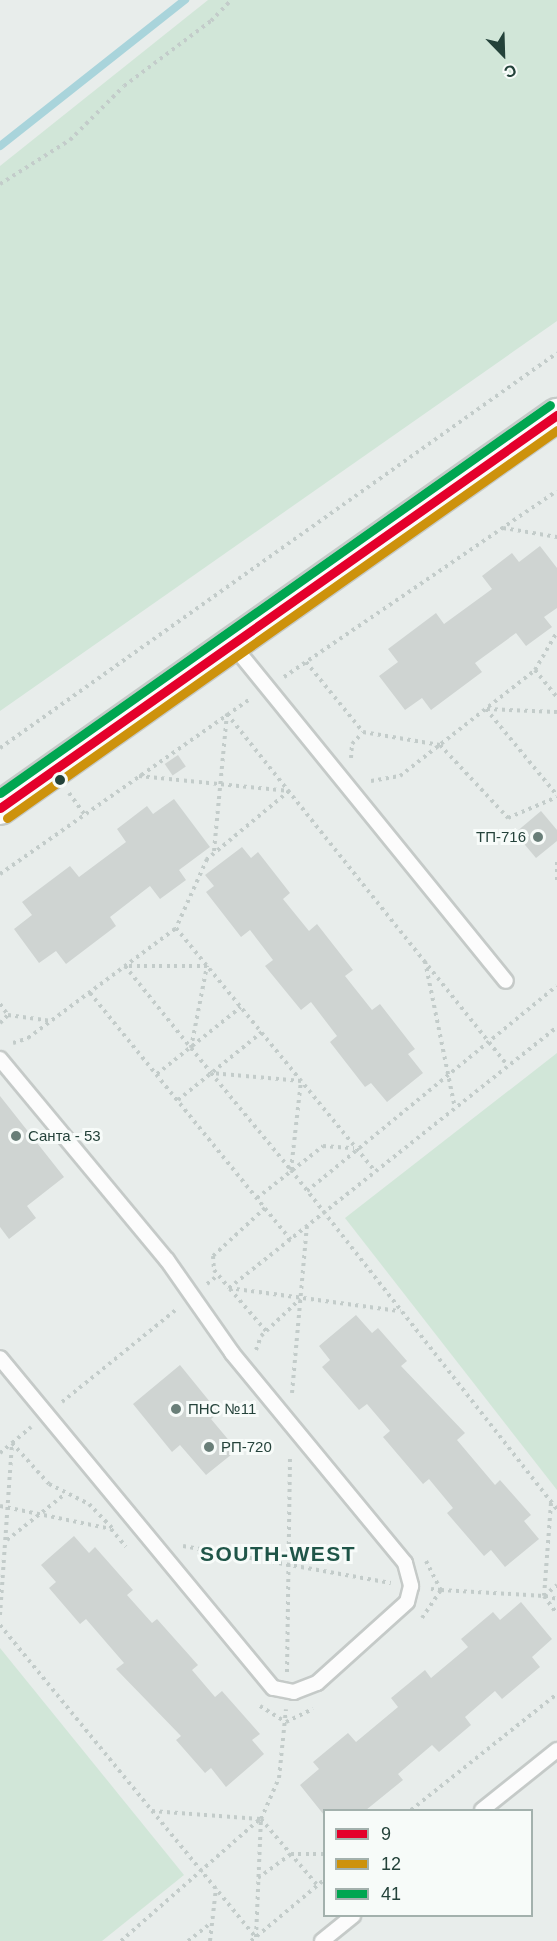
<!DOCTYPE html>
<html>
<head>
<meta charset="utf-8">
<style>
	body { margin:0 }
	#map { position:relative; width:557px; height:1941px; overflow:hidden; background:#e8edeb; font-family:Helvetica,sans-serif }
	div>[style] { position:absolute }
	[style*='--x'] { left:calc(var(--x)*1px); top:calc(var(--y)*1px); width:calc(var(--w)*1px); rotate:calc(var(--a)*1deg) }
	.green>* { inset:0; background:#d1e6d8 }
	.stream>* { height:8px; margin:-4px; padding:0 4px; transform-origin:4px; border-radius:4px; background:#a9d4db }
	.building>* { inset:0; background:#cfd4d2; transform-origin:0 0 }
	.path>* { height:4px; margin-top:-2px; transform-origin:0; background:repeating-linear-gradient(90deg,#c3ccca 0 3px,transparent 0 7.5px) }
	.roads { filter:drop-shadow(2px 0 #c5cac8) drop-shadow(-2px 0 #c5cac8) drop-shadow(0 2px #c5cac8) drop-shadow(0 -2px #c5cac8) }
	.service>* { height:14px; margin:-7px; padding:0 7px; transform-origin:7px; border-radius:7px; background:#fcfcfc }
	.tertiary>* { height:32px; margin:-16px; padding:0 16px; transform-origin:16px; border-radius:16px; background:#fcfcfc }
	.bus-1>* { height:9px; margin:-4.5px; padding:0 4.5px; transform-origin:4.5px; border-radius:4.5px; background:#e4002b }
	.bus-2>* { height:9px; margin:-4.5px; padding:0 4.5px; transform-origin:4.5px; border-radius:4.5px; background:#cd920c }
	.bus-3>* { height:9px; margin:-4.5px; padding:0 4.5px; transform-origin:4.5px; border-radius:4.5px; background:#00a651 }
	.dots>* { width:16px; height:16px; translate:-50% -50%; box-sizing:border-box; border:3px solid #f7fbf9; border-radius:50% }
	span { translate:-50% -50%; white-space:nowrap; text-align:center; line-height:1.15; -webkit-text-stroke:6px #f7fbf9; paint-order:stroke }
	.poi-label { font-size:15px; color:#24423a }
	.right { translate:-100% -50%; text-align:right }
	.left { translate:0 -50%; text-align:left }
	.district-label { font-size:21px; color:#1f5548; font-weight:700; letter-spacing:1.5px }
	.legend { position:absolute; left:323px; top:1809px; width:210px; height:108px; box-sizing:border-box; background:#f7fbf9; border:2px solid #a3b1ad; margin:0; padding:8px 10px; list-style:none; font-size:18px; color:#24423a }
	.legend li { display:flex; align-items:center; gap:12px; height:30px }
	.legend b { width:30px; border:2px solid #a3b1ad }
	.north { position:absolute; left:473px; top:24px; width:60px; height:60px; -webkit-text-stroke:4px #f7fbf9; paint-order:stroke; rotate:157deg; font-size:16px; font-weight:700; line-height:24px; text-align:center; color:#24423a }
	.north::after { content:''; display:block; margin:auto; width:21px; height:27px; background:#24423a; clip-path:polygon(50% 0,100% 100%,50% 72%,0 100%) }
</style>
</head>
<body>
<div id="map">
	<div class="green">
		<div style="clip-path:polygon(208px 0,557px 0,557px 321px,0 711px,0 166px)"></div>
		<div style="clip-path:polygon(557px 1053px,557px 1490px,345px 1218px)"></div>
		<div style="clip-path:polygon(0 1648px,184px 1875px,102px 1941px,0 1941px)"></div>
	</div>
	<div class="stream">
		<div style="--x:0;--y:146;--w:236;--a:-38.3"></div>
	</div>
	<div class="building">
		<div style="clip-path:polygon(540px 546px,557px 568px,557px 608px,544px 617px,552px 627px,526px 646px,516px 633px,475px 663px,482px 672px,431px 710px,422px 698px,405px 710px,379px 676px,398px 662px,388px 649px,436px 613px,444px 624px,492px 589px,482px 576px,512px 553px,519px 562px)"></div>
		<div style="left:178px;top:755px;width:14px;height:16px;rotate:56deg"></div>
		<div style="clip-path:polygon(174px 799px,210px 847px,179px 870px,186px 880px,160px 899px,150px 886px,110px 917px,116px 926px,66px 964px,56px 951px,39px 963px,14px 929px,32px 915px,22px 902px,70px 866px,79px 877px,126px 842px,117px 829px,147px 806px,153px 814px)"></div>
		<div style="clip-path:polygon(541px 811px,557px 830px,557px 841px,536px 858px,515px 833px)"></div>
		<div style="clip-path:polygon(242px 847px,251px 858px,258px 852px,290px 893px,283px 899px,309px 931px,317px 924px,353px 970px,345px 976px,372px 1010px,380px 1004px,415px 1049px,408px 1054px,423px 1073px,387px 1102px,371px 1083px,365px 1087px,330px 1042px,337px 1036px,311px 1002px,301px 1010px,265px 966px,273px 960px,250px 930px,241px 937px,206px 892px,214px 886px,205px 875px)"></div>
		<div style="clip-path:polygon(0 1096px,64px 1177px,27px 1206px,36px 1218px,9px 1239px,0 1227px)"></div>
		<div style="clip-path:polygon(356px 1315px,372px 1333px,378px 1328px,407px 1361px,401px 1366px,465px 1433px,457px 1440px,495px 1485px,500px 1480px,531px 1515px,524px 1521px,539px 1539px,505px 1567px,491px 1550px,484px 1556px,447px 1513px,453px 1508px,429px 1479px,423px 1484px,383px 1437px,390px 1431px,367px 1404px,359px 1410px,322px 1367px,330px 1360px,319px 1346px)"></div>
		<div style="clip-path:polygon(180px 1365px,219px 1413px,211px 1419px,237px 1450px,206px 1475px,180px 1445px,172px 1452px,133px 1404px)"></div>
		<div style="clip-path:polygon(74px 1536px,89px 1553px,95px 1547px,133px 1590px,127px 1595px,152px 1623px,157px 1619px,198px 1665px,192px 1670px,215px 1697px,222px 1691px,260px 1734px,252px 1740px,264px 1754px,226px 1787px,211px 1768px,205px 1773px,176px 1740px,181px 1736px,116px 1669px,124px 1663px,86px 1619px,80px 1624px,49px 1588px,56px 1582px,41px 1565px)"></div>
		<div style="clip-path:polygon(521px 1602px,552px 1639px,532px 1657px,540px 1667px,502px 1699px,495px 1691px,465px 1717px,471px 1725px,439px 1752px,432px 1745px,398px 1774px,403px 1780px,366px 1810px,324px 1815px,300px 1785px,319px 1769px,313px 1762px,348px 1733px,356px 1742px,398px 1707px,391px 1698px,425px 1670px,431px 1678px,468px 1647px,461px 1639px,493px 1612px,500px 1620px)"></div>
	</div>
	<div class="path">
		<div style="--x:0;--y:184;--w:83;--a:-32.2"></div>
		<div style="--x:70;--y:140;--w:76;--a:-45"></div>
		<div style="--x:124;--y:86;--w:109;--a:-36.8"></div>
		<div style="--x:211;--y:21;--w:29;--a:-46"></div>
		<div style="--x:503;--y:528;--w:55;--a:9.5"></div>
		<div style="--x:306;--y:662;--w:90;--a:50.8"></div>
		<div style="--x:535;--y:670;--w:44;--a:-59.9"></div>
		<div style="--x:284;--y:677;--w:330;--a:-34.3"></div>
		<div style="--x:486;--y:709;--w:112;--a:50.5"></div>
		<div style="--x:487;--y:709;--w:70;--a:2.5"></div>
		<div style="--x:0;--y:748;--w:683;--a:-35.34"></div>
		<div style="--x:351;--y:758;--w:14;--a:-86"></div>
		<div style="--x:352;--y:744;--w:16;--a:-47"></div>
		<div style="--x:363;--y:732;--w:78;--a:9.6"></div>
		<div style="--x:440;--y:745;--w:100;--a:47"></div>
		<div style="--x:508;--y:818;--w:53;--a:-23.2"></div>
		<div style="--x:139;--y:776;--w:151;--a:5.7"></div>
		<div style="--x:289;--y:791;--w:107;--a:140.3"></div>
		<div style="--x:207;--y:859;--w:76;--a:114.2"></div>
		<div style="--x:371;--y:781;--w:29;--a:-10"></div>
		<div style="--x:400;--y:776;--w:172;--a:-38.1"></div>
		<div style="--x:535;--y:670;--w:35;--a:51"></div>
		<div style="--x:69;--y:793;--w:26;--a:54"></div>
		<div style="--x:214;--y:851;--w:138;--a:-84.6"></div>
		<div style="--x:227;--y:714;--w:450;--a:51.4"></div>
		<div style="--x:557;--y:862;--w:22;--a:90"></div>
		<div style="--x:0;--y:874;--w:305;--a:-35"></div>
		<div style="--x:425;--y:961;--w:150;--a:78.5"></div>
		<div style="--x:90;--y:993;--w:318;--a:50.9"></div>
		<div style="--x:0;--y:1004;--w:14;--a:54"></div>
		<div style="--x:0;--y:1023;--w:11;--a:-45"></div>
		<div style="--x:8;--y:1015;--w:44;--a:7.8"></div>
		<div style="--x:13;--y:1043;--w:16;--a:-18"></div>
		<div style="--x:28;--y:1038;--w:184;--a:-36.6"></div>
		<div style="--x:176;--y:928;--w:315;--a:50.7"></div>
		<div style="--x:191;--y:1048;--w:84;--a:-79"></div>
		<div style="--x:207;--y:966;--w:82;--a:180"></div>
		<div style="--x:125;--y:966;--w:105;--a:51.2"></div>
		<div style="--x:191;--y:1048;--w:32;--a:51"></div>
		<div style="--x:211;--y:1073;--w:126;--a:50.5"></div>
		<div style="--x:291;--y:1170;--w:90;--a:-83.6"></div>
		<div style="--x:301;--y:1081;--w:90;--a:-174.9"></div>
		<div style="--x:157;--y:1074;--w:107;--a:-38.6"></div>
		<div style="--x:178;--y:1100;--w:108;--a:-39"></div>
		<div style="--x:291;--y:1170;--w:431;--a:51.9"></div>
		<div style="--x:307;--y:1191;--w:323;--a:-39.4"></div>
		<div style="--x:257;--y:1198;--w:84;--a:-38.2"></div>
		<div style="--x:323;--y:1146;--w:31;--a:4"></div>
		<div style="--x:265;--y:1208;--w:71;--a:137.3"></div>
		<div style="--x:213;--y:1256;--w:14;--a:86"></div>
		<div style="--x:214;--y:1270;--w:23;--a:50"></div>
		<div style="--x:229;--y:1288;--w:419;--a:-38.5"></div>
		<div style="--x:207;--y:1284;--w:14;--a:-39"></div>
		<div style="--x:266;--y:1331;--w:57;--a:-130.7"></div>
		<div style="--x:229;--y:1288;--w:173;--a:7.7"></div>
		<div style="--x:256;--y:1350;--w:15;--a:-70"></div>
		<div style="--x:261;--y:1336;--w:54;--a:-43.5"></div>
		<div style="--x:292;--y:1393;--w:168;--a:-84.9"></div>
		<div style="--x:62;--y:1402;--w:149;--a:-39"></div>
		<div style="--x:0;--y:1453;--w:16;--a:-40"></div>
		<div style="--x:12;--y:1443;--w:55;--a:47.9"></div>
		<div style="--x:49;--y:1484;--w:45;--a:26.6"></div>
		<div style="--x:89;--y:1504;--w:36;--a:46"></div>
		<div style="--x:551;--y:1503;--w:93;--a:94.3"></div>
		<div style="--x:544;--y:1596;--w:22;--a:54"></div>
		<div style="--x:0;--y:1506;--w:113;--a:11.7"></div>
		<div style="--x:111;--y:1529;--w:23;--a:50"></div>
		<div style="--x:7;--y:1540;--w:74;--a:-38.4"></div>
		<div style="--x:183;--y:1546;--w:211;--a:10.1"></div>
		<div style="--x:426;--y:1561;--w:33;--a:63"></div>
		<div style="--x:441;--y:1590;--w:10;--a:-174"></div>
		<div style="--x:545;--y:1596;--w:12;--a:14"></div>
		<div style="--x:0;--y:1615;--w:172;--a:-86"></div>
		<div style="--x:12;--y:1443;--w:25;--a:-40"></div>
		<div style="--x:422;--y:1618;--w:34;--a:-56"></div>
		<div style="--x:441;--y:1590;--w:103;--a:3.3"></div>
		<div style="--x:544;--y:1596;--w:17;--a:-40"></div>
		<div style="--x:0;--y:1625;--w:402;--a:50.7"></div>
		<div style="--x:287;--y:1672;--w:215;--a:-89.2"></div>
		<div style="--x:260;--y:1706;--w:31;--a:32"></div>
		<div style="--x:286;--y:1722;--w:30;--a:-26"></div>
		<div style="--x:411;--y:1810;--w:186;--a:-38.5"></div>
		<div style="--x:152;--y:1811;--w:109;--a:4.2"></div>
		<div style="--x:261;--y:1819;--w:88;--a:49.6"></div>
		<div style="--x:258;--y:1878;--w:41;--a:-36"></div>
		<div style="--x:291;--y:1854;--w:33;--a:0"></div>
		<div style="--x:256;--y:1937;--w:118;--a:-87.6"></div>
		<div style="--x:261;--y:1819;--w:45;--a:-66.3"></div>
		<div style="--x:279;--y:1778;--w:69;--a:-84.2"></div>
		<div style="--x:121;--y:1941;--w:185;--a:-41.3"></div>
		<div style="--x:188;--y:1941;--w:28;--a:-38"></div>
		<div style="--x:210;--y:1941;--w:53;--a:-83.5"></div>
		<div style="--x:251;--y:1941;--w:95;--a:-39.9"></div>
	</div>
	<div class="roads">
		<div class="service">
			<div style="--x:232;--y:644;--w:434;--a:50.9"></div>
			<div style="--x:0;--y:1059;--w:261;--a:50.3"></div>
			<div style="--x:167;--y:1260;--w:113;--a:55"></div>
			<div style="--x:232;--y:1353;--w:272;--a:50.5"></div>
			<div style="--x:405;--y:1563;--w:24;--a:75"></div>
			<div style="--x:411;--y:1586;--w:16;--a:104"></div>
			<div style="--x:407;--y:1602;--w:121;--a:138"></div>
			<div style="--x:317;--y:1683;--w:25;--a:159"></div>
			<div style="--x:294;--y:1692;--w:21;--a:-169"></div>
			<div style="--x:273;--y:1688;--w:428;--a:-129.6"></div>
			<div style="--x:482;--y:1810;--w:96;--a:-38.7"></div>
			<div style="--x:322;--y:1941;--w:40;--a:-39"></div>
		</div>
		<div class="tertiary">
			<div style="--x:0;--y:808;--w:682;--a:-35.21"></div>
		</div>
	</div>
	<div class="bus-1">
		<div style="--x:0;--y:808;--w:682;--a:-35.21"></div>
	</div>
	<div class="bus-2">
		<div style="--x:7;--y:818;--w:673;--a:-35.2"></div>
	</div>
	<div class="bus-3">
		<div style="--x:0;--y:793;--w:673;--a:-35.2"></div>
	</div>
	<div class="dots">
		<div style="left:60px;top:780px;background:#24423a"></div>
		<div style="left:538px;top:837px;background:#697e78"></div>
		<div style="left:16px;top:1136px;background:#697e78"></div>
		<div style="left:176px;top:1409px;background:#697e78"></div>
		<div style="left:209px;top:1447px;background:#697e78"></div>
	</div>
	<div class="poi-label">
		<span class="right" style="left:526px;top:837px">ТП-716</span>
		<span class="left" style="left:28px;top:1136px">Санта - 53</span>
		<span class="left" style="left:188px;top:1409px">ПНС №11</span>
		<span class="left" style="left:221px;top:1447px">РП-720</span>
	</div>
	<div class="district-label">
		<span style="left:278px;top:1554px">SOUTH-WEST</span>
	</div>
	<ul class="legend">
	<li><b style="height:8px;background:#e4002b"></b>9</li>
	<li><b style="height:8px;background:#cd920c"></b>12</li>
	<li><b style="height:8px;background:#00a651"></b>41</li>
	</ul>
	<div class="north">С</div>
</div>
</body>
</html>
